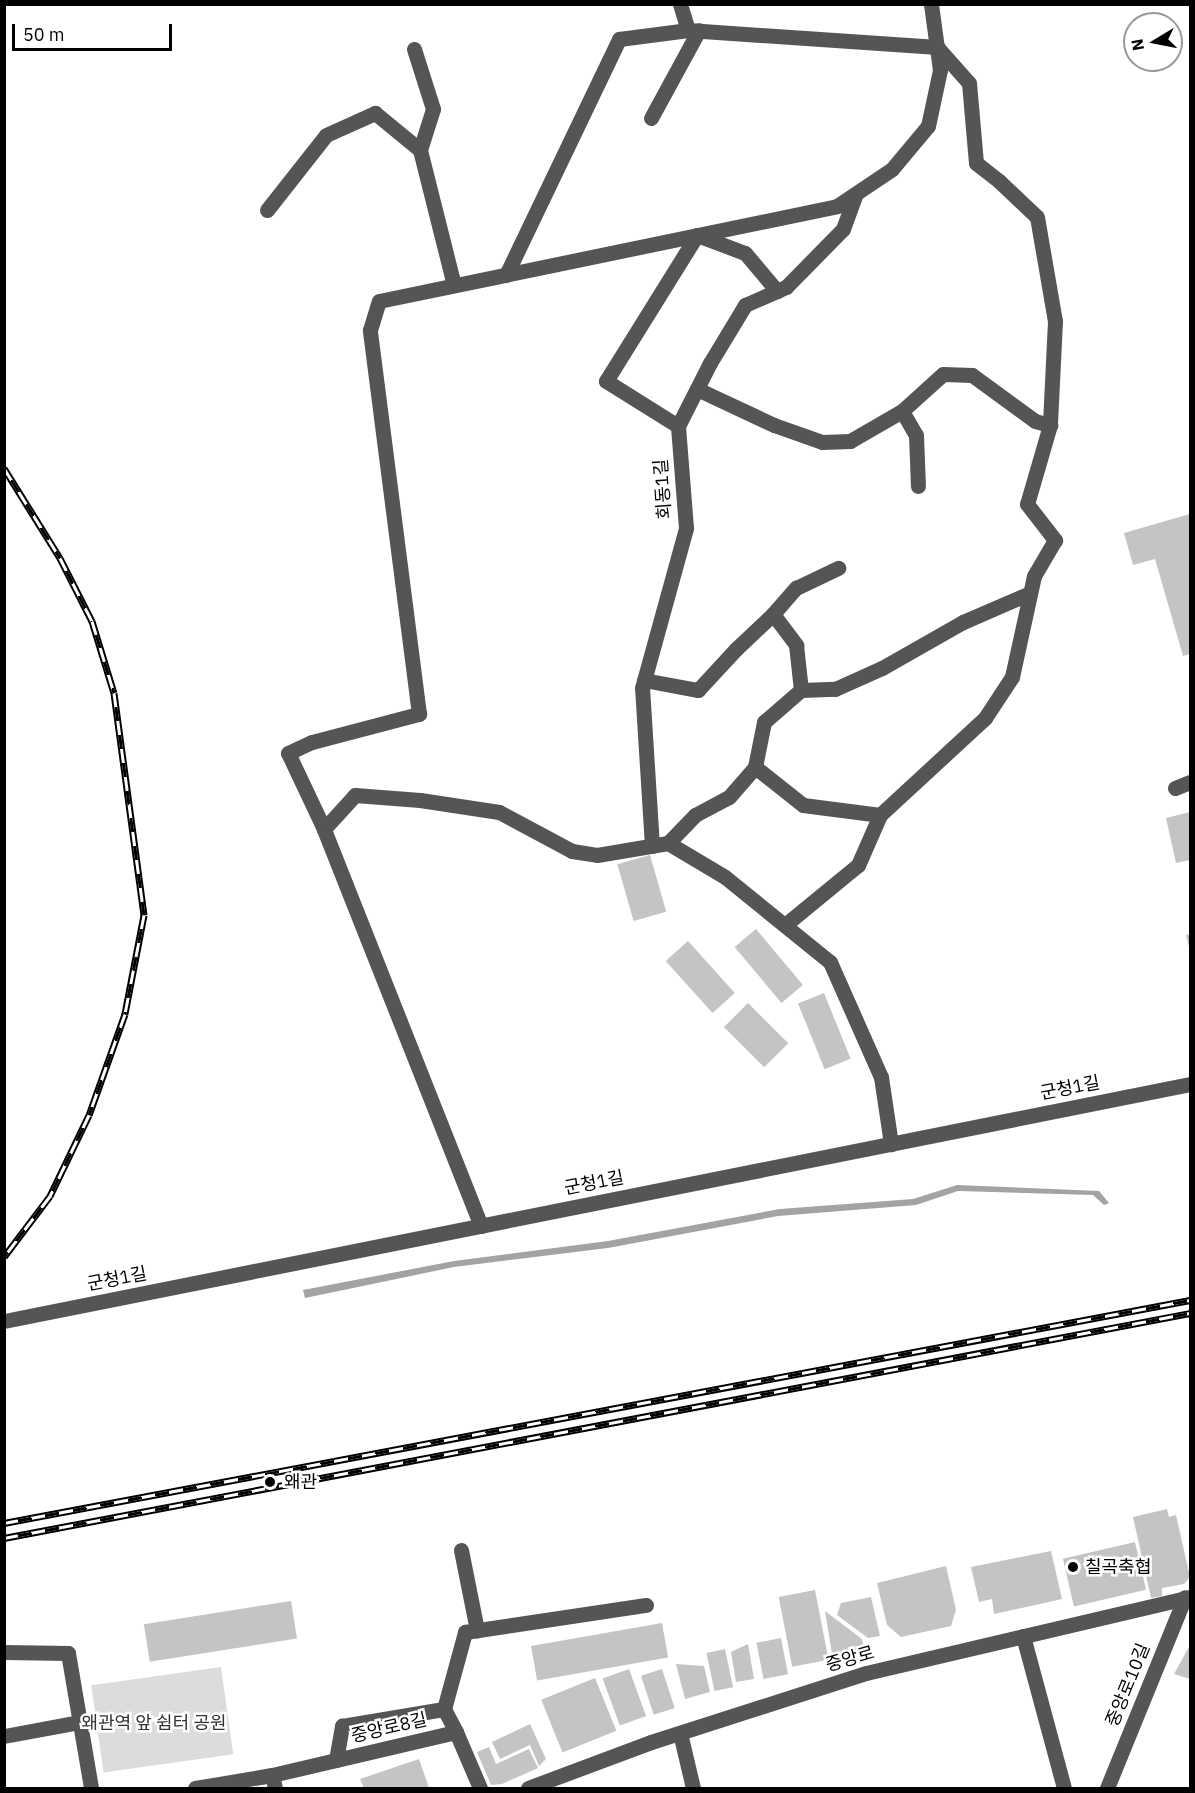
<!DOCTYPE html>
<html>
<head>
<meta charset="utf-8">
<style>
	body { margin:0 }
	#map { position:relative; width:1195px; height:1793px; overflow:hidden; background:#fff; font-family:"IBM Plex Sans","Noto Sans KR",sans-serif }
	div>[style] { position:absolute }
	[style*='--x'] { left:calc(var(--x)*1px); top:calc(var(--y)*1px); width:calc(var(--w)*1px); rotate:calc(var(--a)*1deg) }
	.green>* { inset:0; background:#dcdcdc; transform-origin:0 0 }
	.water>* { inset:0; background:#a3a3a3 }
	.building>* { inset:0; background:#c4c4c4; transform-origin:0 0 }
	.minor>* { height:15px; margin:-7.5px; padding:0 7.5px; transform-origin:7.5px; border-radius:7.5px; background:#555 }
	.rail>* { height:7px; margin-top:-3.5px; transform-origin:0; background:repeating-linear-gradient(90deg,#fff 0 14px,#000 0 28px); box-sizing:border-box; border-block:2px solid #000 }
	.dots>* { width:16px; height:16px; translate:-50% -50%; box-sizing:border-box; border:3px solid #fff; border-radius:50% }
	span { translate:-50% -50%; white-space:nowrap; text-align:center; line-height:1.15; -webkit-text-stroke:5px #fff; paint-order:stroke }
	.street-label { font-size:18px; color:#000 }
	.poi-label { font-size:18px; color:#000 }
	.left { translate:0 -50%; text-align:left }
	.park-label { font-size:18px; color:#333 }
	.frame { position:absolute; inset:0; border:6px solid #000; pointer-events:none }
	.north { position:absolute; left:1123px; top:12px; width:60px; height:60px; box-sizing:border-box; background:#fff; border:2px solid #999; border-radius:50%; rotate:260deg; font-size:16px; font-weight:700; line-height:24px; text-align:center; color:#000 }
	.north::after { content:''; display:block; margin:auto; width:21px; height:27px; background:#000; clip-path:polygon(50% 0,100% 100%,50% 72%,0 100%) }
	.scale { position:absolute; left:12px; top:24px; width:160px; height:27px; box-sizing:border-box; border:3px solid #000; border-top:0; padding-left:8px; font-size:18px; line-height:21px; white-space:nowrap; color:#000; -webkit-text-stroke:4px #fff; paint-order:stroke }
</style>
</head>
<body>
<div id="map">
	<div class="green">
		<div style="left:221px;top:1667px;width:88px;height:131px;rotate:82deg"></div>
	</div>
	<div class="water">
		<div style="clip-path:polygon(957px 1185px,1099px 1191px,1109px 1203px,1104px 1205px,1093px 1195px,958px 1191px,916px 1205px,778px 1216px,608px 1248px,454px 1267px,305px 1298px,303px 1290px,454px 1261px,608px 1241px,780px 1209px,913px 1199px)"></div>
	</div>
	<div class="building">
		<div style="clip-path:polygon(1190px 514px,1190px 654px,1183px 656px,1155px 559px,1133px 565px,1124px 533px)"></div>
		<div style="clip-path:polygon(1190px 812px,1190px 860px,1176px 863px,1166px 818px)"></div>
		<div style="left:650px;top:855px;width:59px;height:34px;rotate:74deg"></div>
		<div style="left:756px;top:929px;width:73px;height:28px;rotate:50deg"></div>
		<div style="clip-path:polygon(1190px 934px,1190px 951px,1186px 935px)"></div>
		<div style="left:688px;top:941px;width:70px;height:30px;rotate:48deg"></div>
		<div style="left:824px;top:993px;width:71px;height:28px;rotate:68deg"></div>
		<div style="left:748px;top:1003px;width:57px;height:34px;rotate:45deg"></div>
		<div style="clip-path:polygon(1167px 1509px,1169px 1517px,1176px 1515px,1190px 1577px,1184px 1584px,1162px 1588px,1162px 1596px,1151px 1598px,1133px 1517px)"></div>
		<div style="left:1135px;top:1542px;width:49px;height:74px;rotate:77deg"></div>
		<div style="clip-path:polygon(1051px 1551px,1062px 1599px,994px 1614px,992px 1599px,979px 1602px,971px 1567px)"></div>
		<div style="clip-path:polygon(946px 1566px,956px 1610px,951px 1626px,901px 1637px,887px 1625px,877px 1583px)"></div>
		<div style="left:815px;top:1590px;width:71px;height:37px;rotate:79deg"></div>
		<div style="clip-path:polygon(871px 1597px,880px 1636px,868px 1638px,837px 1615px,841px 1603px)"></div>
		<div style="left:291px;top:1601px;width:38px;height:149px;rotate:81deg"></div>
		<div style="clip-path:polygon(825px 1611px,862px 1639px,864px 1648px,832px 1654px)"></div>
		<div style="left:662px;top:1623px;width:35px;height:133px;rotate:80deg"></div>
		<div style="left:781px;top:1638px;width:37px;height:25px;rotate:79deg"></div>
		<div style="clip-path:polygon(748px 1644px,754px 1679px,736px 1682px,731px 1652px)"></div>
		<div style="clip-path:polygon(1190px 1645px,1190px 1679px,1174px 1674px)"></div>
		<div style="left:725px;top:1649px;width:39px;height:19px;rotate:78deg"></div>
		<div style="clip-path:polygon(676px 1664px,704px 1666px,710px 1692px,685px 1699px)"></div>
		<div style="left:629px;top:1669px;width:50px;height:28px;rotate:70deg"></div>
		<div style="left:662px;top:1669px;width:41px;height:22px;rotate:72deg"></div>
		<div style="left:595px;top:1678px;width:57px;height:58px;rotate:68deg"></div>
		<div style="clip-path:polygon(530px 1724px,546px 1759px,539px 1766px,530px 1745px,500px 1759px,492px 1742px)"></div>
		<div style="clip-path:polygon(489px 1747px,496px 1764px,529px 1749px,538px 1768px,502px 1784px,491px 1785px,477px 1752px)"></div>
		<div style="clip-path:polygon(419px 1759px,429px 1788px,364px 1788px,360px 1779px)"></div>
	</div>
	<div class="minor">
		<div style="--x:680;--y:4;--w:27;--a:73"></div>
		<div style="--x:414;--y:49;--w:63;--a:72.4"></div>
		<div style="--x:433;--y:109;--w:43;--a:107.6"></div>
		<div style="--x:651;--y:118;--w:100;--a:-61.4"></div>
		<div style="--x:267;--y:210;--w:95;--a:-51.8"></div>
		<div style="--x:326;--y:135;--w:54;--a:-24.2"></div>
		<div style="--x:375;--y:113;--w:58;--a:39.4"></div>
		<div style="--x:420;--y:150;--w:139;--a:75.9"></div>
		<div style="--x:506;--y:275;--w:262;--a:-64.4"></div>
		<div style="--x:619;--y:39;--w:70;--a:-7.4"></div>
		<div style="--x:688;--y:30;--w:250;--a:3.9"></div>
		<div style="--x:937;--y:47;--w:48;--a:48.4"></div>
		<div style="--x:969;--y:83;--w:80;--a:85"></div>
		<div style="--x:976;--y:163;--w:29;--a:38"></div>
		<div style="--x:999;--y:181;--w:52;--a:43.5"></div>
		<div style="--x:1037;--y:217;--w:106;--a:80.2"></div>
		<div style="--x:1055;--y:321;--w:104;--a:92.8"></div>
		<div style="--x:1050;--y:425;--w:82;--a:106.2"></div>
		<div style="--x:1027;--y:504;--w:46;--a:52.1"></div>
		<div style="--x:1055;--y:540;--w:42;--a:120.3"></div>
		<div style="--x:1034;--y:576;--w:103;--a:102.3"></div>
		<div style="--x:1012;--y:677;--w:49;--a:123.4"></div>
		<div style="--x:985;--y:718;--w:143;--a:137.3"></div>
		<div style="--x:880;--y:815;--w:55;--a:113.7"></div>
		<div style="--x:858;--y:865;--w:94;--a:140.6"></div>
		<div style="--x:697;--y:389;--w:85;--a:25.1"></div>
		<div style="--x:774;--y:425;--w:51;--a:19.5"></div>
		<div style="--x:822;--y:442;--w:28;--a:-2"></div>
		<div style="--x:850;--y:441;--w:60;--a:-30"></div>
		<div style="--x:902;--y:411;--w:55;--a:-42.1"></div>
		<div style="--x:943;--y:374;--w:29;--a:2"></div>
		<div style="--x:972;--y:375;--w:78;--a:36.1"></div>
		<div style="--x:1035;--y:421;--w:16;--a:15"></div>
		<div style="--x:902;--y:411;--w:28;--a:60"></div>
		<div style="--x:916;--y:435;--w:51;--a:87.8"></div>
		<div style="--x:678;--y:426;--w:85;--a:-148"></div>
		<div style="--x:606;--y:381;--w:172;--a:-58.1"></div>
		<div style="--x:697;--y:235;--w:51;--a:20.6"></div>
		<div style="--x:745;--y:253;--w:50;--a:49.9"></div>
		<div style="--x:773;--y:614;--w:39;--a:53"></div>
		<div style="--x:796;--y:645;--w:45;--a:83.7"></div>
		<div style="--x:644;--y:680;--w:55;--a:10.5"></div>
		<div style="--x:698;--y:690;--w:56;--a:-47.2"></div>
		<div style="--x:736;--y:649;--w:51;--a:-43.4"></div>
		<div style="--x:773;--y:614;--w:35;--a:-49"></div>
		<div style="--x:796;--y:588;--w:47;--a:-25.5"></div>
		<div style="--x:755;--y:767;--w:61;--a:38.4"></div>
		<div style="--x:803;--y:805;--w:78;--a:7.4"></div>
		<div style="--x:1175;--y:788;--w:16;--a:-22"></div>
		<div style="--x:324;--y:829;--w:84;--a:-115.3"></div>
		<div style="--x:288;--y:753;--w:26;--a:-25"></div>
		<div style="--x:312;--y:742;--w:111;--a:-14.7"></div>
		<div style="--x:419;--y:714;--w:387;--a:-97.3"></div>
		<div style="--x:370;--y:330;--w:30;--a:-73"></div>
		<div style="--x:379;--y:301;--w:468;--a:-11.7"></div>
		<div style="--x:837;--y:206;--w:66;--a:-33.9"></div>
		<div style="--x:892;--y:169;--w:56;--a:-50.1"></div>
		<div style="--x:928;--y:126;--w:57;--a:-77.9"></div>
		<div style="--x:940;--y:70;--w:67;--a:-97.8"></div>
		<div style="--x:668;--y:843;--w:39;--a:-46"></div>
		<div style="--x:695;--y:815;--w:38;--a:-28"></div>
		<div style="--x:729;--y:797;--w:40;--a:-49"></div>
		<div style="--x:755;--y:767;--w:46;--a:-78.7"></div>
		<div style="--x:764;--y:722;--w:49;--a:-40.9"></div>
		<div style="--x:801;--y:690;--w:34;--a:-2"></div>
		<div style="--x:835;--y:689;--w:51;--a:-24.1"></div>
		<div style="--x:882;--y:668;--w:93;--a:-29.6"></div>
		<div style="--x:963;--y:622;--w:73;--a:-23.4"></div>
		<div style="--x:652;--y:846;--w:158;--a:-93.6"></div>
		<div style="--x:642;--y:688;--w:166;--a:-74.6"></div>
		<div style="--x:686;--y:528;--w:102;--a:-94.5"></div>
		<div style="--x:678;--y:426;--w:71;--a:-63.1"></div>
		<div style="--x:710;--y:363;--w:68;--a:-58.9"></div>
		<div style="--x:745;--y:305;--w:45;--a:-23.7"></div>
		<div style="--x:786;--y:287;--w:81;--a:-45.5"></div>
		<div style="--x:843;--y:229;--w:37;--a:-70"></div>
		<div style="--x:481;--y:1226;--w:427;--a:-111.6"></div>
		<div style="--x:324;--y:829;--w:46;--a:-47.6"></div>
		<div style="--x:355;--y:795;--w:65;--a:4.4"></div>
		<div style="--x:420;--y:800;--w:80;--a:8.6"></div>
		<div style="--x:499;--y:812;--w:83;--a:28.1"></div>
		<div style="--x:572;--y:851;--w:25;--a:9"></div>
		<div style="--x:597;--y:855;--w:72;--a:-9.6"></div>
		<div style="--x:668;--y:843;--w:66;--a:30.8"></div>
		<div style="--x:725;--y:877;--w:135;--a:39"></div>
		<div style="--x:830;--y:962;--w:126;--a:66.1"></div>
		<div style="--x:881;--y:1077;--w:68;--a:81.5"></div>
		<div style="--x:4;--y:1321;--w:1209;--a:-11.3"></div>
		<div style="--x:461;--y:1550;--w:82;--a:78.7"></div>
		<div style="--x:1023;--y:1636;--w:157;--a:74.9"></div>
		<div style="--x:4;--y:1652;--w:64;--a:0.9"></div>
		<div style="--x:68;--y:1653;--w:137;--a:80.3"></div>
		<div style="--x:444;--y:1709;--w:80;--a:-74.7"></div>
		<div style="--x:465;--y:1632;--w:183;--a:-8.5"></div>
		<div style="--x:680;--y:1733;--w:57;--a:76.7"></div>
		<div style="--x:4;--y:1736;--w:76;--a:-10.6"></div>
		<div style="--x:336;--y:1760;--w:35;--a:-80"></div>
		<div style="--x:342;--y:1726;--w:103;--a:-9.5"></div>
		<div style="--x:444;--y:1709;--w:26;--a:62"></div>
		<div style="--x:272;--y:1775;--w:189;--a:-13.2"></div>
		<div style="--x:456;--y:1732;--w:61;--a:66.8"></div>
		<div style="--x:195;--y:1788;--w:78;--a:-9.6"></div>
		<div style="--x:272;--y:1775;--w:13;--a:77"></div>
		<div style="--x:528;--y:1788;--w:131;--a:-20.5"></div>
		<div style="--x:651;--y:1742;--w:226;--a:-17.8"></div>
		<div style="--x:866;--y:1673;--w:333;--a:-13.2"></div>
		<div style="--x:1107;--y:1788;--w:206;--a:-67.8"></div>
	</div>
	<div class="rail">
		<div style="--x:4;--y:468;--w:106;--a:58.1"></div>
		<div style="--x:60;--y:558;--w:71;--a:63.1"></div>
		<div style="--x:92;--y:621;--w:75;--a:73"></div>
		<div style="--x:114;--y:693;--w:224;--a:82.3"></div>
		<div style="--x:144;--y:915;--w:101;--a:100.9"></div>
		<div style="--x:125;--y:1014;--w:107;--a:109.6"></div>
		<div style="--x:89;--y:1115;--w:90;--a:115.7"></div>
		<div style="--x:50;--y:1196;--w:76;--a:127"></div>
		<div style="--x:4;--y:1523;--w:1207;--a:-10.65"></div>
		<div style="--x:4;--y:1538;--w:1207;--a:-10.74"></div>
	</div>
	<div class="dots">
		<div style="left:270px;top:1482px;background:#000"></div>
		<div style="left:1073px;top:1567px;background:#000"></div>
	</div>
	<div class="street-label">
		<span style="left:663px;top:489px;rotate:-94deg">회동1길</span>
		<span style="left:1070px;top:1088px;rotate:-11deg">군청1길</span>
		<span style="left:594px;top:1183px;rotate:-11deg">군청1길</span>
		<span style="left:117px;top:1279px;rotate:-11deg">군청1길</span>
		<span style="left:850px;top:1659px;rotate:-16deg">중앙로</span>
		<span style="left:1128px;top:1685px;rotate:-68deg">중앙로10길</span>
		<span style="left:389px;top:1728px;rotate:-13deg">중앙로8길</span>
	</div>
	<div class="poi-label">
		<span class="left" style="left:284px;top:1482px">왜관</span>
		<span class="left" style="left:1085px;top:1567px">칠곡축협</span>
	</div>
	<div class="park-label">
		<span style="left:154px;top:1723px">왜관역 앞 쉼터 공원</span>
	</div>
	<div class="frame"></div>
	<div class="north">N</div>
	<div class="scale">50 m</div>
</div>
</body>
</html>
